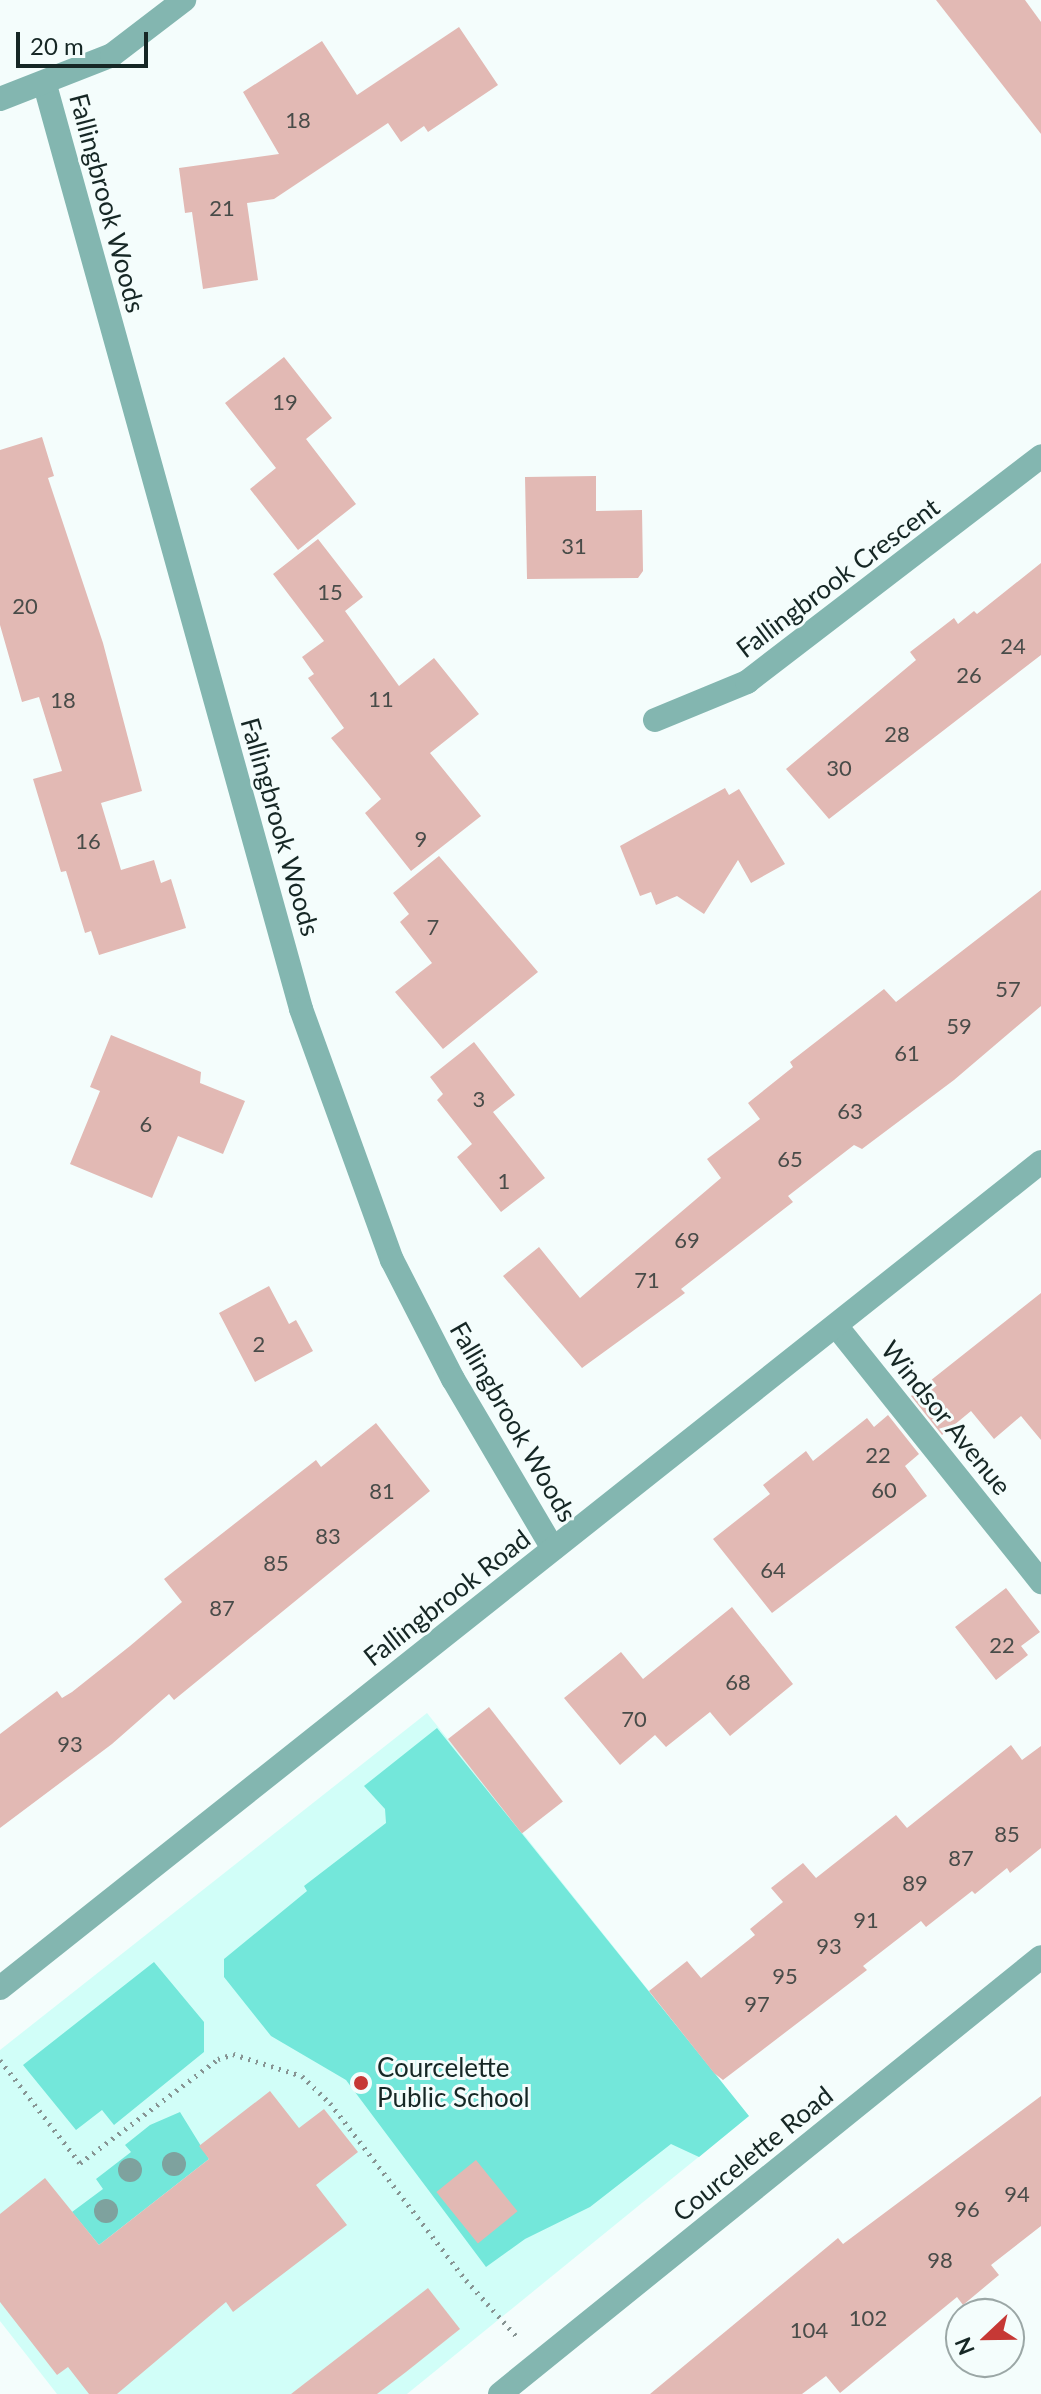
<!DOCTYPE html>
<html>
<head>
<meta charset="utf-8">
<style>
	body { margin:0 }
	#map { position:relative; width:1041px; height:2394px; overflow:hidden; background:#f4fdfc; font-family:Lato,sans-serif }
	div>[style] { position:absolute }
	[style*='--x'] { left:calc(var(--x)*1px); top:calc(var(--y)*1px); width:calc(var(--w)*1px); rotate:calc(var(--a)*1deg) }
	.built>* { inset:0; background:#d1fef8 }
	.green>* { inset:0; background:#73e7da }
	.building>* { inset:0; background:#e2b9b4; transform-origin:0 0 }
	.path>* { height:5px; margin-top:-2.5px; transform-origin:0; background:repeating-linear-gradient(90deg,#879493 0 2px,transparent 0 8px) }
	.minor>* { height:24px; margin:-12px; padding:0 12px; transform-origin:12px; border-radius:12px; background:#83b6b0 }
	.trees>* { width:24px; height:24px; margin:-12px; border-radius:50%; background:#7ea29e }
	.dots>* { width:22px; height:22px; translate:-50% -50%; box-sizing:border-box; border:4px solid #f4fdfc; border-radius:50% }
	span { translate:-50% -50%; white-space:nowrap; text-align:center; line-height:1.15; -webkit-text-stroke:6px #f4fdfc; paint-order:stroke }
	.number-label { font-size:22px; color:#494c49 }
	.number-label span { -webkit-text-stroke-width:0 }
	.street-label { font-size:26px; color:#162725 }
	.poi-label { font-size:26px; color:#162725 }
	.left { translate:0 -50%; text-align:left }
	.north { position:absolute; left:945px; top:2298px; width:80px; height:80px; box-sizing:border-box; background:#f4fdfc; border:2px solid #9ba7a6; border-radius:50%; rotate:248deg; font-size:22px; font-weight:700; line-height:32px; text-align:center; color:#162725 }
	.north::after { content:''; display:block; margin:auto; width:28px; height:36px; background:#c63835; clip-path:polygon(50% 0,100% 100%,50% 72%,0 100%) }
	.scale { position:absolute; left:16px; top:32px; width:132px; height:36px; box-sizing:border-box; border:4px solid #162725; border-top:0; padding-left:10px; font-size:24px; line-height:28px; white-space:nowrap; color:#162725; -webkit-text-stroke:6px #f4fdfc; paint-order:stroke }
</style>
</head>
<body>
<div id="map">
	<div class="built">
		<div style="clip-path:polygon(427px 1713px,749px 2116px,407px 2394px,57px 2394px,0 2321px,0 2050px)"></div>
	</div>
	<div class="green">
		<div style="clip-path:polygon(437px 1728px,749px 2116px,699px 2157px,671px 2144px,590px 2207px,525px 2239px,486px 2267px,346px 2080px,271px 2036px,224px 1977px,224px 1959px,307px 1891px,304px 1886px,386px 1823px,385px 1809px,364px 1786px)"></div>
		<div style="clip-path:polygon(154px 1962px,204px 2022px,204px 2052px,114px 2125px,102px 2110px,76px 2130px,23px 2065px)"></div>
		<div style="clip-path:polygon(180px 2112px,209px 2159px,99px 2245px,72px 2212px,103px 2189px,96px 2179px,131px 2152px,125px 2145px,150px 2125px)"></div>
	</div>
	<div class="building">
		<div style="clip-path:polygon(936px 0,1025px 0,1041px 22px,1041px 134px)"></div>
		<div style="clip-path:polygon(459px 27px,498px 85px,428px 132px,424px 126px,401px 142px,388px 123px,274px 199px,247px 203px,258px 280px,203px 289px,192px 212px,185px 213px,179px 168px,279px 154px,243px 92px,322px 41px,357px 95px)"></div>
		<div style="clip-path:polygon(284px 357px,332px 418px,306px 439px,356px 504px,298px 550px,250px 489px,276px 468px,225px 403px)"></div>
		<div style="clip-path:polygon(42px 437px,54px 476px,48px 478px,103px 643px,142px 791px,101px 803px,121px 870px,154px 860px,161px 883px,171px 879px,186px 928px,99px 955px,91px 931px,85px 933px,66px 871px,61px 872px,33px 779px,62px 771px,39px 697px,22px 702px,0 625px,0 450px)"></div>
		<div style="clip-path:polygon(596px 476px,596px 511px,642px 510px,643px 571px,638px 578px,527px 579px,525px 477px)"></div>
		<div style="clip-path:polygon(318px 539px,363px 597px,345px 611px,399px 686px,434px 658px,479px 714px,430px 753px,481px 816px,411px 871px,365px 813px,381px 799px,331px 738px,344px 728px,308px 678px,314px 674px,302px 657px,324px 641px,273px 574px)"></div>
		<div style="clip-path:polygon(1041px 563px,1041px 655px,829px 819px,786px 769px,916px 660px,910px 652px,954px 618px,958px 624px,974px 611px,977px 614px)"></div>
		<div style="clip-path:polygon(725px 788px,729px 795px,739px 789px,785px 864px,751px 883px,738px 860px,704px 914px,677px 896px,656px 905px,651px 892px,640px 896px,620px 846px)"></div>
		<div style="clip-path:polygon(439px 856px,538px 972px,443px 1049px,395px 992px,432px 963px,400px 922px,409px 914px,393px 893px)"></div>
		<div style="clip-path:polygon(1041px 890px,1041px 1006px,954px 1080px,862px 1149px,854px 1145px,788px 1196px,793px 1202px,681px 1289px,685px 1293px,582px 1368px,503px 1276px,539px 1247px,580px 1298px,721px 1178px,707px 1159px,760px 1119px,748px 1103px,793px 1067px,790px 1062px,884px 989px,896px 1002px)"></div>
		<div style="clip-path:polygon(111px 1035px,201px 1072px,200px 1083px,245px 1101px,223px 1154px,178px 1136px,152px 1198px,70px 1164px,100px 1091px,90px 1087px)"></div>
		<div style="clip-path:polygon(474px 1042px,515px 1095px,493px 1112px,545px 1178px,501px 1212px,457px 1157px,472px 1144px,437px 1100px,443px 1094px,430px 1077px)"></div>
		<div style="clip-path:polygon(269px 1286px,289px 1324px,296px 1320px,313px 1351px,255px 1382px,219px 1313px)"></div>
		<div style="clip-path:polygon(1041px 1293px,1041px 1440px,1021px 1416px,994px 1439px,971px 1411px,942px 1435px,911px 1396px)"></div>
		<div style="clip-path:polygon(888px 1415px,919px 1454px,905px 1466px,927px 1496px,772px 1613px,713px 1539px,770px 1494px,763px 1485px,806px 1451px,813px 1461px,867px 1418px,874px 1427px)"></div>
		<div style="clip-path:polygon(376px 1423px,430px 1491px,174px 1700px,169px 1694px,112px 1744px,0 1828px,0 1734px,57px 1691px,62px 1698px,72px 1692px,130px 1646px,182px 1602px,164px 1579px,316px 1460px,321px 1467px)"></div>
		<div style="clip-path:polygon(1006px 1588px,1040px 1632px,1021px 1646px,1028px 1655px,996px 1680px,955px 1627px)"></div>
		<div style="clip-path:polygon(732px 1607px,793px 1684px,730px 1736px,710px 1712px,666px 1747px,655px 1735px,620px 1765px,564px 1698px,621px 1652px,643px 1679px)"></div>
		<div style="left:489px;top:1707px;width:120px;height:52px;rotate:52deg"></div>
		<div style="clip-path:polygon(1011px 1745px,1022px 1760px,1041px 1746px,1041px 1848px,1010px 1873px,1007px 1868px,975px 1894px,972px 1891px,926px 1927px,921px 1921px,863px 1966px,867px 1970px,723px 2080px,714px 2073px,649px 1991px,687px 1961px,701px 1978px,755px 1935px,750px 1929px,783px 1902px,771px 1888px,803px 1863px,816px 1878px,896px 1815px,907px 1828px)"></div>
		<div style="clip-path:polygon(270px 2091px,299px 2128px,324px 2109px,358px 2152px,316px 2185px,347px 2225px,233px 2312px,226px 2302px,117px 2394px,89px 2394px,68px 2367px,57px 2375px,0 2302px,0 2214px,45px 2178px,99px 2245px,209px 2159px,199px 2146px)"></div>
		<div style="clip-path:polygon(1041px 2096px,1041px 2226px,991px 2265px,999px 2275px,963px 2305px,957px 2297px,840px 2393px,826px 2376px,802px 2394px,650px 2394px,838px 2238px,843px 2244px)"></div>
		<div style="left:476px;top:2160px;width:66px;height:51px;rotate:51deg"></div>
		<div style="clip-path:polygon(428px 2288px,460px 2329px,406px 2372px,377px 2394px,291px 2394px)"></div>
	</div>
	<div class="path">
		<div style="--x:0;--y:2060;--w:130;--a:52.2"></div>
		<div style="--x:80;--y:2163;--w:173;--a:-37"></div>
		<div style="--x:218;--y:2059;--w:16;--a:-18"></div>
		<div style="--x:233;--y:2054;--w:72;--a:17.7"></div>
		<div style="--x:302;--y:2076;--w:39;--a:44"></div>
		<div style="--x:330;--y:2103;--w:223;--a:52.5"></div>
		<div style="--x:466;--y:2280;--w:78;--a:48.1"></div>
	</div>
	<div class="minor">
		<div style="--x:45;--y:85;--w:959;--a:74.51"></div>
		<div style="--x:301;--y:1009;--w:267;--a:70.1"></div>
		<div style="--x:392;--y:1260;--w:134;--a:62.9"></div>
		<div style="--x:453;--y:1379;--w:197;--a:59.5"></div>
		<div style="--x:0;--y:99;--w:120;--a:-21.4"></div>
		<div style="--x:112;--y:55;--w:91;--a:-37.4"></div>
		<div style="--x:655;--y:720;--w:100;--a:-22.4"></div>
		<div style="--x:747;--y:682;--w:371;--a:-37.5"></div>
		<div style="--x:837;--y:1327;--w:327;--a:51.3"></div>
		<div style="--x:0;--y:1988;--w:1329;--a:-38.43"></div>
		<div style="--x:500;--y:2394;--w:695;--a:-38.93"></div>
	</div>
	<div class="trees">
		<div style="left:174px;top:2164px"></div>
		<div style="left:130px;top:2170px"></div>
		<div style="left:106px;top:2211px"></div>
	</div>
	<div class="dots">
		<div style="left:361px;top:2083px;background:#c63835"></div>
	</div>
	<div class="number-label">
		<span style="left:298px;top:120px">18</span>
		<span style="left:222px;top:208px">21</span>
		<span style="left:285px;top:402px">19</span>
		<span style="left:574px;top:546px">31</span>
		<span style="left:330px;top:592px">15</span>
		<span style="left:25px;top:606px">20</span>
		<span style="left:1013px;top:646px">24</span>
		<span style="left:969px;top:675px">26</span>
		<span style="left:381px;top:699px">11</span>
		<span style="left:63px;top:700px">18</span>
		<span style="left:897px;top:734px">28</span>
		<span style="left:839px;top:768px">30</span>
		<span style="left:421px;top:839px">9</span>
		<span style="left:88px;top:841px">16</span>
		<span style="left:433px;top:927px">7</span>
		<span style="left:1008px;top:989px">57</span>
		<span style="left:959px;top:1026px">59</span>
		<span style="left:907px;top:1053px">61</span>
		<span style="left:479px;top:1099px">3</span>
		<span style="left:850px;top:1111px">63</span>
		<span style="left:146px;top:1124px">6</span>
		<span style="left:790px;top:1159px">65</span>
		<span style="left:504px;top:1181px">1</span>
		<span style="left:687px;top:1240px">69</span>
		<span style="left:647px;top:1280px">71</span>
		<span style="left:259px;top:1344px">2</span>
		<span style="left:878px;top:1455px">22</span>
		<span style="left:884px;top:1490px">60</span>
		<span style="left:382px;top:1491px">81</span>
		<span style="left:328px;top:1536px">83</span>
		<span style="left:276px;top:1563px">85</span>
		<span style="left:773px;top:1570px">64</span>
		<span style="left:222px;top:1608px">87</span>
		<span style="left:1002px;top:1645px">22</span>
		<span style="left:738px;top:1682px">68</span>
		<span style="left:634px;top:1719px">70</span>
		<span style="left:70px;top:1744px">93</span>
		<span style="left:1007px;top:1834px">85</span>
		<span style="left:961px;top:1858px">87</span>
		<span style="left:915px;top:1883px">89</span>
		<span style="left:866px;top:1920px">91</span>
		<span style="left:829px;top:1946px">93</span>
		<span style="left:785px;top:1976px">95</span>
		<span style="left:757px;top:2004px">97</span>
		<span style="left:1017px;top:2194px">94</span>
		<span style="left:967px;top:2209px">96</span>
		<span style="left:940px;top:2260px">98</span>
		<span style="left:868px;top:2318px">102</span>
		<span style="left:809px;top:2330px">104</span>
	</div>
	<div class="street-label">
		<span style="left:107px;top:203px;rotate:75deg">Fallingbrook Woods</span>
		<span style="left:838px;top:578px;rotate:-37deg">Fallingbrook Crescent</span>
		<span style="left:280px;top:827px;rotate:74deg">Fallingbrook Woods</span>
		<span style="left:946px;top:1418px;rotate:51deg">Windsor Avenue</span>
		<span style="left:513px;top:1422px;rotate:60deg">Fallingbrook Woods</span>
		<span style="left:447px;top:1598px;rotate:-38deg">Fallingbrook Road</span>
		<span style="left:753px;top:2154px;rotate:-39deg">Courcelette Road</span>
	</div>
	<div class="poi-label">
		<span class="left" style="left:377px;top:2083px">Courcelette<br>Public School</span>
	</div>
	<div class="north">N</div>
	<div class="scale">20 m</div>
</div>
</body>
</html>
